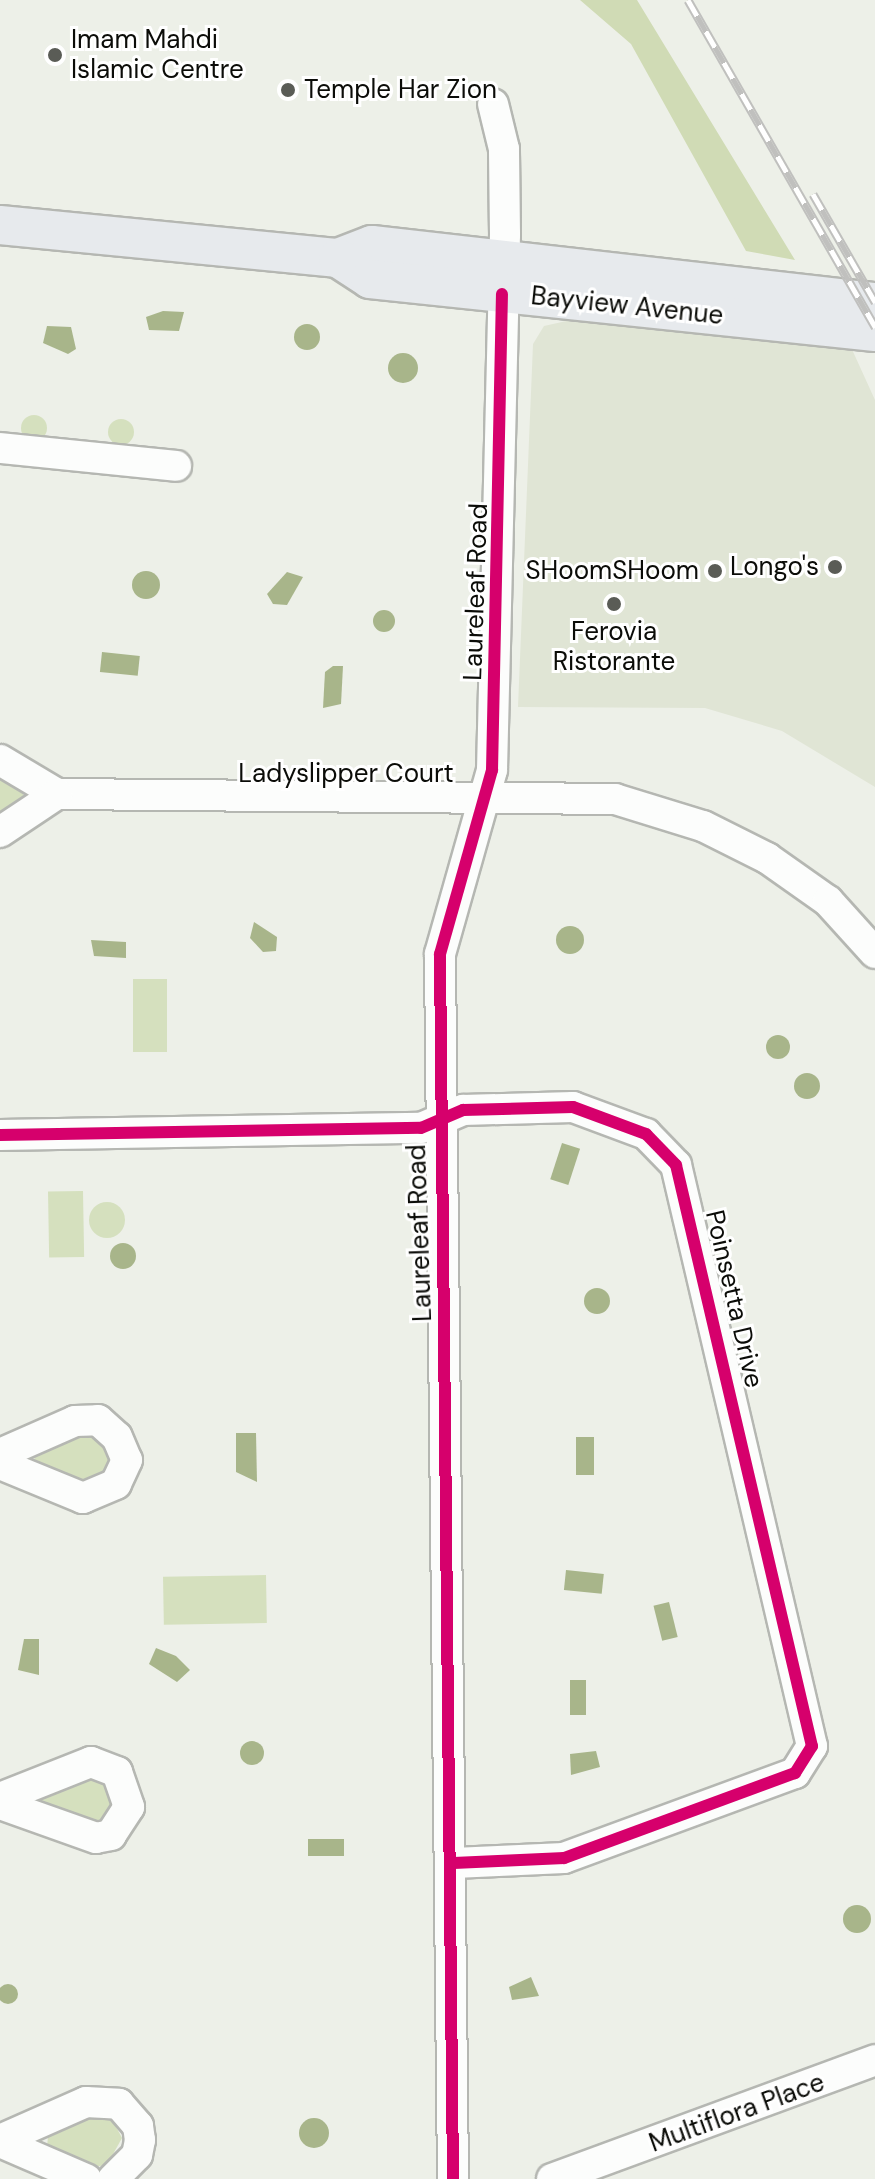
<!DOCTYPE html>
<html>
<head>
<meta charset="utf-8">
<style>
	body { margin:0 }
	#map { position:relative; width:875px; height:2179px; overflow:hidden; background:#edf0e8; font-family:"DM Sans",sans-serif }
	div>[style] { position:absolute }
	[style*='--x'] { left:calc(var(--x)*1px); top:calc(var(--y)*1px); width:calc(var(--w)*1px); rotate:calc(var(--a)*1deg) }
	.built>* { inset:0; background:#e0e5d5 }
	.green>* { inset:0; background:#d5e0be; transform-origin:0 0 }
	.round { border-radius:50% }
	.forest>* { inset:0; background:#d0dbb5 }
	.water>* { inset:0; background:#a8b58a; transform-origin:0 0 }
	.roads { filter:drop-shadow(2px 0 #b5b7b2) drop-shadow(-2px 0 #b5b7b2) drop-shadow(0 2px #b5b7b2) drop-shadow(0 -2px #b5b7b2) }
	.minor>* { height:30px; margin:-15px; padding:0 15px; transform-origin:15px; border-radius:15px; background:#fcfdfc }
	.major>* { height:38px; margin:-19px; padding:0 19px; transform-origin:19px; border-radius:19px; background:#e7eaed }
	.rail>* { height:9px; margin-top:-4.5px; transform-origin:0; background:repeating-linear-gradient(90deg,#fff 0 18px,#c0c0be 0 36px); box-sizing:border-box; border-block:2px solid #c0c0be }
	.cycleway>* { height:12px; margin:-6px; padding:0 6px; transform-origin:6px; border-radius:6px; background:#d6006c }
	.dots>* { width:22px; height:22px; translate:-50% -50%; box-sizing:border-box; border:4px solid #fff; border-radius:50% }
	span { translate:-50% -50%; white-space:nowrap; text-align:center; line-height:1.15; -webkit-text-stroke:6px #fff; paint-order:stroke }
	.poi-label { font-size:26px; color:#0b0c08 }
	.left { translate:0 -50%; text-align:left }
	.right { translate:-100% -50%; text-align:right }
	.street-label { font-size:26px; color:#0b0c08 }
</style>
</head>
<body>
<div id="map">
	<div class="built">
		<div style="clip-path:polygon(571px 320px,850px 345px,875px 400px,875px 787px,782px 731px,705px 708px,518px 707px,533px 344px,544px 326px)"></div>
	</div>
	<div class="green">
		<div class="round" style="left:21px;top:415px;width:26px;height:26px"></div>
		<div class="round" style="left:108px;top:419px;width:26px;height:26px"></div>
		<div style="clip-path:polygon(0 774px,24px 791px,22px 804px,0 820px)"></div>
		<div style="left:133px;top:979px;width:34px;height:73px"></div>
		<div style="left:83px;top:1191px;width:66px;height:35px;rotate:89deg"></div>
		<div class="round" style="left:89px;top:1202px;width:36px;height:36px"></div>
		<div style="clip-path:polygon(81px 1433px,103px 1441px,111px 1458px,108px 1470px,87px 1484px,34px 1464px,35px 1453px)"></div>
		<div style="left:266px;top:1575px;width:48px;height:103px;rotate:89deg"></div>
		<div style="clip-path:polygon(78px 1778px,104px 1778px,116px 1799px,107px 1820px,95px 1825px,40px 1806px,40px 1796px)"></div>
		<div style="clip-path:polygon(94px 2116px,113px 2121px,122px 2138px,107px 2165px,92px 2167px,47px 2148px,48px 2136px)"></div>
	</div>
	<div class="forest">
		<div style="clip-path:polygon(580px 0,637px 0,795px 260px,746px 251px,631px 44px)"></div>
	</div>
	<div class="water">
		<div style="clip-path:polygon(163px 311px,184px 312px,179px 331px,149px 330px,146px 317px)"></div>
		<div class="round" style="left:294px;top:324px;width:26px;height:26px"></div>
		<div style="clip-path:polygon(47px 326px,71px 327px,76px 349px,68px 354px,43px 343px)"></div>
		<div class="round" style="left:388px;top:353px;width:30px;height:30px"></div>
		<div class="round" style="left:132px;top:571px;width:28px;height:28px"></div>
		<div style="clip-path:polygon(287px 572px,303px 577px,287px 605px,273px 604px,267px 594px)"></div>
		<div class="round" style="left:373px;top:610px;width:22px;height:22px"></div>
		<div style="left:102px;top:652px;width:38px;height:20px;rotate:6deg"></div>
		<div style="clip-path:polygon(333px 666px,343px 666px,341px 704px,323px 708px,325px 672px)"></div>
		<div style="clip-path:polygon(254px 922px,277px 937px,276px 951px,263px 952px,250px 938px)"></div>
		<div class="round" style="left:556px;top:926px;width:28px;height:28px"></div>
		<div style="clip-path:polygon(91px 940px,126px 942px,126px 958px,94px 956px)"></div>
		<div class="round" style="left:766px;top:1035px;width:24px;height:24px"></div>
		<div class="round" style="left:794px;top:1073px;width:26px;height:26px"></div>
		<div style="left:562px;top:1143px;width:19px;height:38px;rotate:18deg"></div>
		<div class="round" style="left:110px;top:1243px;width:26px;height:26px"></div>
		<div class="round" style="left:584px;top:1288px;width:26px;height:26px"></div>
		<div style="clip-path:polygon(236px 1433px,256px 1433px,257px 1482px,236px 1472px)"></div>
		<div style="left:576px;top:1437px;width:18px;height:38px"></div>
		<div style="left:566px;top:1570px;width:38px;height:20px;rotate:6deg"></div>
		<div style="left:669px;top:1602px;width:36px;height:16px;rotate:76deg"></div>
		<div style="clip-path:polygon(24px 1639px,39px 1639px,39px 1675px,18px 1670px)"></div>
		<div style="clip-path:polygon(156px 1648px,176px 1656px,190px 1670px,177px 1682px,149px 1664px)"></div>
		<div style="left:570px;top:1680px;width:16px;height:35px"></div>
		<div class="round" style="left:240px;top:1741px;width:24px;height:24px"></div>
		<div style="clip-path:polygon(596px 1751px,600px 1767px,571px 1775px,570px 1754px)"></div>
		<div style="left:308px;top:1839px;width:36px;height:17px"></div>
		<div class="round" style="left:843px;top:1905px;width:28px;height:28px"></div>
		<div style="clip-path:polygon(531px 1977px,539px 1996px,512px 2000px,509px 1987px)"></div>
		<div class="round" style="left:-2px;top:1984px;width:20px;height:20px"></div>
		<div class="round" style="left:299px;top:2118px;width:30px;height:30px"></div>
	</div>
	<div class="roads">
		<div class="minor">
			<div style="--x:0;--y:448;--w:177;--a:5.8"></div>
			<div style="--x:0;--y:760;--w:66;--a:30.8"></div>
			<div style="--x:57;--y:794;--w:558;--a:0.51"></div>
			<div style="--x:615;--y:799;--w:92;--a:17.1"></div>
			<div style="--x:703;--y:826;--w:72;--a:26.6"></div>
			<div style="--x:767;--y:858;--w:75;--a:35.2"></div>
			<div style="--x:828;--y:901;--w:70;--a:47.9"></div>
			<div style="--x:0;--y:832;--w:69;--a:-33.7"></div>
			<div style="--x:0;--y:1135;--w:421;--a:-1"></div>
			<div style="--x:421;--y:1128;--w:46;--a:-23.2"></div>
			<div style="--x:463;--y:1110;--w:110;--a:-1.6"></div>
			<div style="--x:573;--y:1107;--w:78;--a:20.3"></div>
			<div style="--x:646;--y:1134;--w:43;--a:45.9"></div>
			<div style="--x:676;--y:1165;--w:597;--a:76.83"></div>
			<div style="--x:812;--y:1746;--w:32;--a:122"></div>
			<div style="--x:795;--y:1773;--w:246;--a:159.8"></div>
			<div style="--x:564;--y:1858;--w:110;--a:177.4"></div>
			<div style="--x:0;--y:1454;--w:82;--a:-23.7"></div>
			<div style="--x:75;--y:1421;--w:23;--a:-2"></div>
			<div style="--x:98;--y:1420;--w:25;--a:42"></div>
			<div style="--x:117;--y:1437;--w:25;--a:67"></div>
			<div style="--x:127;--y:1460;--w:26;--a:115"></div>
			<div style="--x:116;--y:1484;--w:36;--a:157"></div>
			<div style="--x:83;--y:1498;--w:90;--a:-157.7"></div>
			<div style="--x:0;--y:1798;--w:98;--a:-21.6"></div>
			<div style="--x:91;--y:1762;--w:28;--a:21"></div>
			<div style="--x:117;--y:1772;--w:37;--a:71"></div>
			<div style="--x:129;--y:1807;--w:33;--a:123"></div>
			<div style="--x:111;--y:1835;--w:15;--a:169"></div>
			<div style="--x:96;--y:1838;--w:102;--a:-160.5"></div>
			<div style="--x:0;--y:2140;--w:94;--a:-23.8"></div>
			<div style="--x:86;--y:2102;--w:33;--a:3"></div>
			<div style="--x:119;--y:2104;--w:29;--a:49"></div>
			<div style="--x:138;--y:2126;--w:14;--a:82"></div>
			<div style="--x:140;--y:2140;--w:15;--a:101"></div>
			<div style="--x:137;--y:2155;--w:34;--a:135"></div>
			<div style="--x:0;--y:2142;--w:94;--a:23.3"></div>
			<div style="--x:453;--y:2179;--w:1225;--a:-90.61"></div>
			<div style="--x:440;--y:954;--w:191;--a:-74.2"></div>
			<div style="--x:492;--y:770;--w:536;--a:-88.61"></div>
			<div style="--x:505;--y:234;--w:85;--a:-90.7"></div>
			<div style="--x:504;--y:149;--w:46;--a:-103.7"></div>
			<div style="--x:552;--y:2179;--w:344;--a:-20.2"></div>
		</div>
		<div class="major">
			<div style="--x:0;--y:225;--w:340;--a:5.6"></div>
			<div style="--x:338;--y:258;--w:36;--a:-21"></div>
			<div style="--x:372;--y:245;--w:506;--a:6.47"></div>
			<div style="--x:338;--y:258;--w:38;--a:33"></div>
			<div style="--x:370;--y:279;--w:508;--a:5.99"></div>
		</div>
	</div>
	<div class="rail">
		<div style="--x:688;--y:0;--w:377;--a:60.2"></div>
		<div style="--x:813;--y:194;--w:125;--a:60.1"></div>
	</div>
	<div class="cycleway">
		<div style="--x:0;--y:1135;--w:421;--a:-1"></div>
		<div style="--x:421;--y:1128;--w:46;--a:-23.2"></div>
		<div style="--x:463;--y:1110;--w:110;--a:-1.6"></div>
		<div style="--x:573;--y:1107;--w:78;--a:20.3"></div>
		<div style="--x:646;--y:1134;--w:43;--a:45.9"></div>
		<div style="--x:676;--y:1165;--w:597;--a:76.83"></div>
		<div style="--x:812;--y:1746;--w:32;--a:122"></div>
		<div style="--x:795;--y:1773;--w:246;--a:159.8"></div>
		<div style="--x:564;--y:1858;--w:110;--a:177.4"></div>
		<div style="--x:453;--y:2179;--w:1225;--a:-90.61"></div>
		<div style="--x:440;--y:954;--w:191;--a:-74.2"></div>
		<div style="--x:492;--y:770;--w:476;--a:-88.8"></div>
	</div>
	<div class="dots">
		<div style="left:55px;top:55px;background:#5a5c56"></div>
		<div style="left:288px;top:90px;background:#5a5c56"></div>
		<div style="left:835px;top:567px;background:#5a5c56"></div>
		<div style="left:715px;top:571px;background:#5a5c56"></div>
		<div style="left:614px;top:604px;background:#5a5c56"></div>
	</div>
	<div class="poi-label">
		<span class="left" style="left:71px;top:55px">Imam Mahdi<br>Islamic Centre</span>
		<span class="left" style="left:304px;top:90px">Temple Har Zion</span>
		<span class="right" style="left:819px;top:567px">Longo's</span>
		<span class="right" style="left:699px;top:571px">SHoomSHoom</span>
		<span style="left:614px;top:647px">Ferovia<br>Ristorante</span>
	</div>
	<div class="street-label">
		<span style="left:627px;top:306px;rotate:6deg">Bayview Avenue</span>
		<span style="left:476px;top:592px;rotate:-88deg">Laureleaf Road</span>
		<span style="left:346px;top:774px">Ladyslipper Court</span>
		<span style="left:420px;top:1233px;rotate:-92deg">Laureleaf Road</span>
		<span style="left:734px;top:1299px;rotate:77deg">Poinsetta Drive</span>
		<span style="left:737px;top:2113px;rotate:-20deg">Multiflora Place</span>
	</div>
</div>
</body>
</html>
